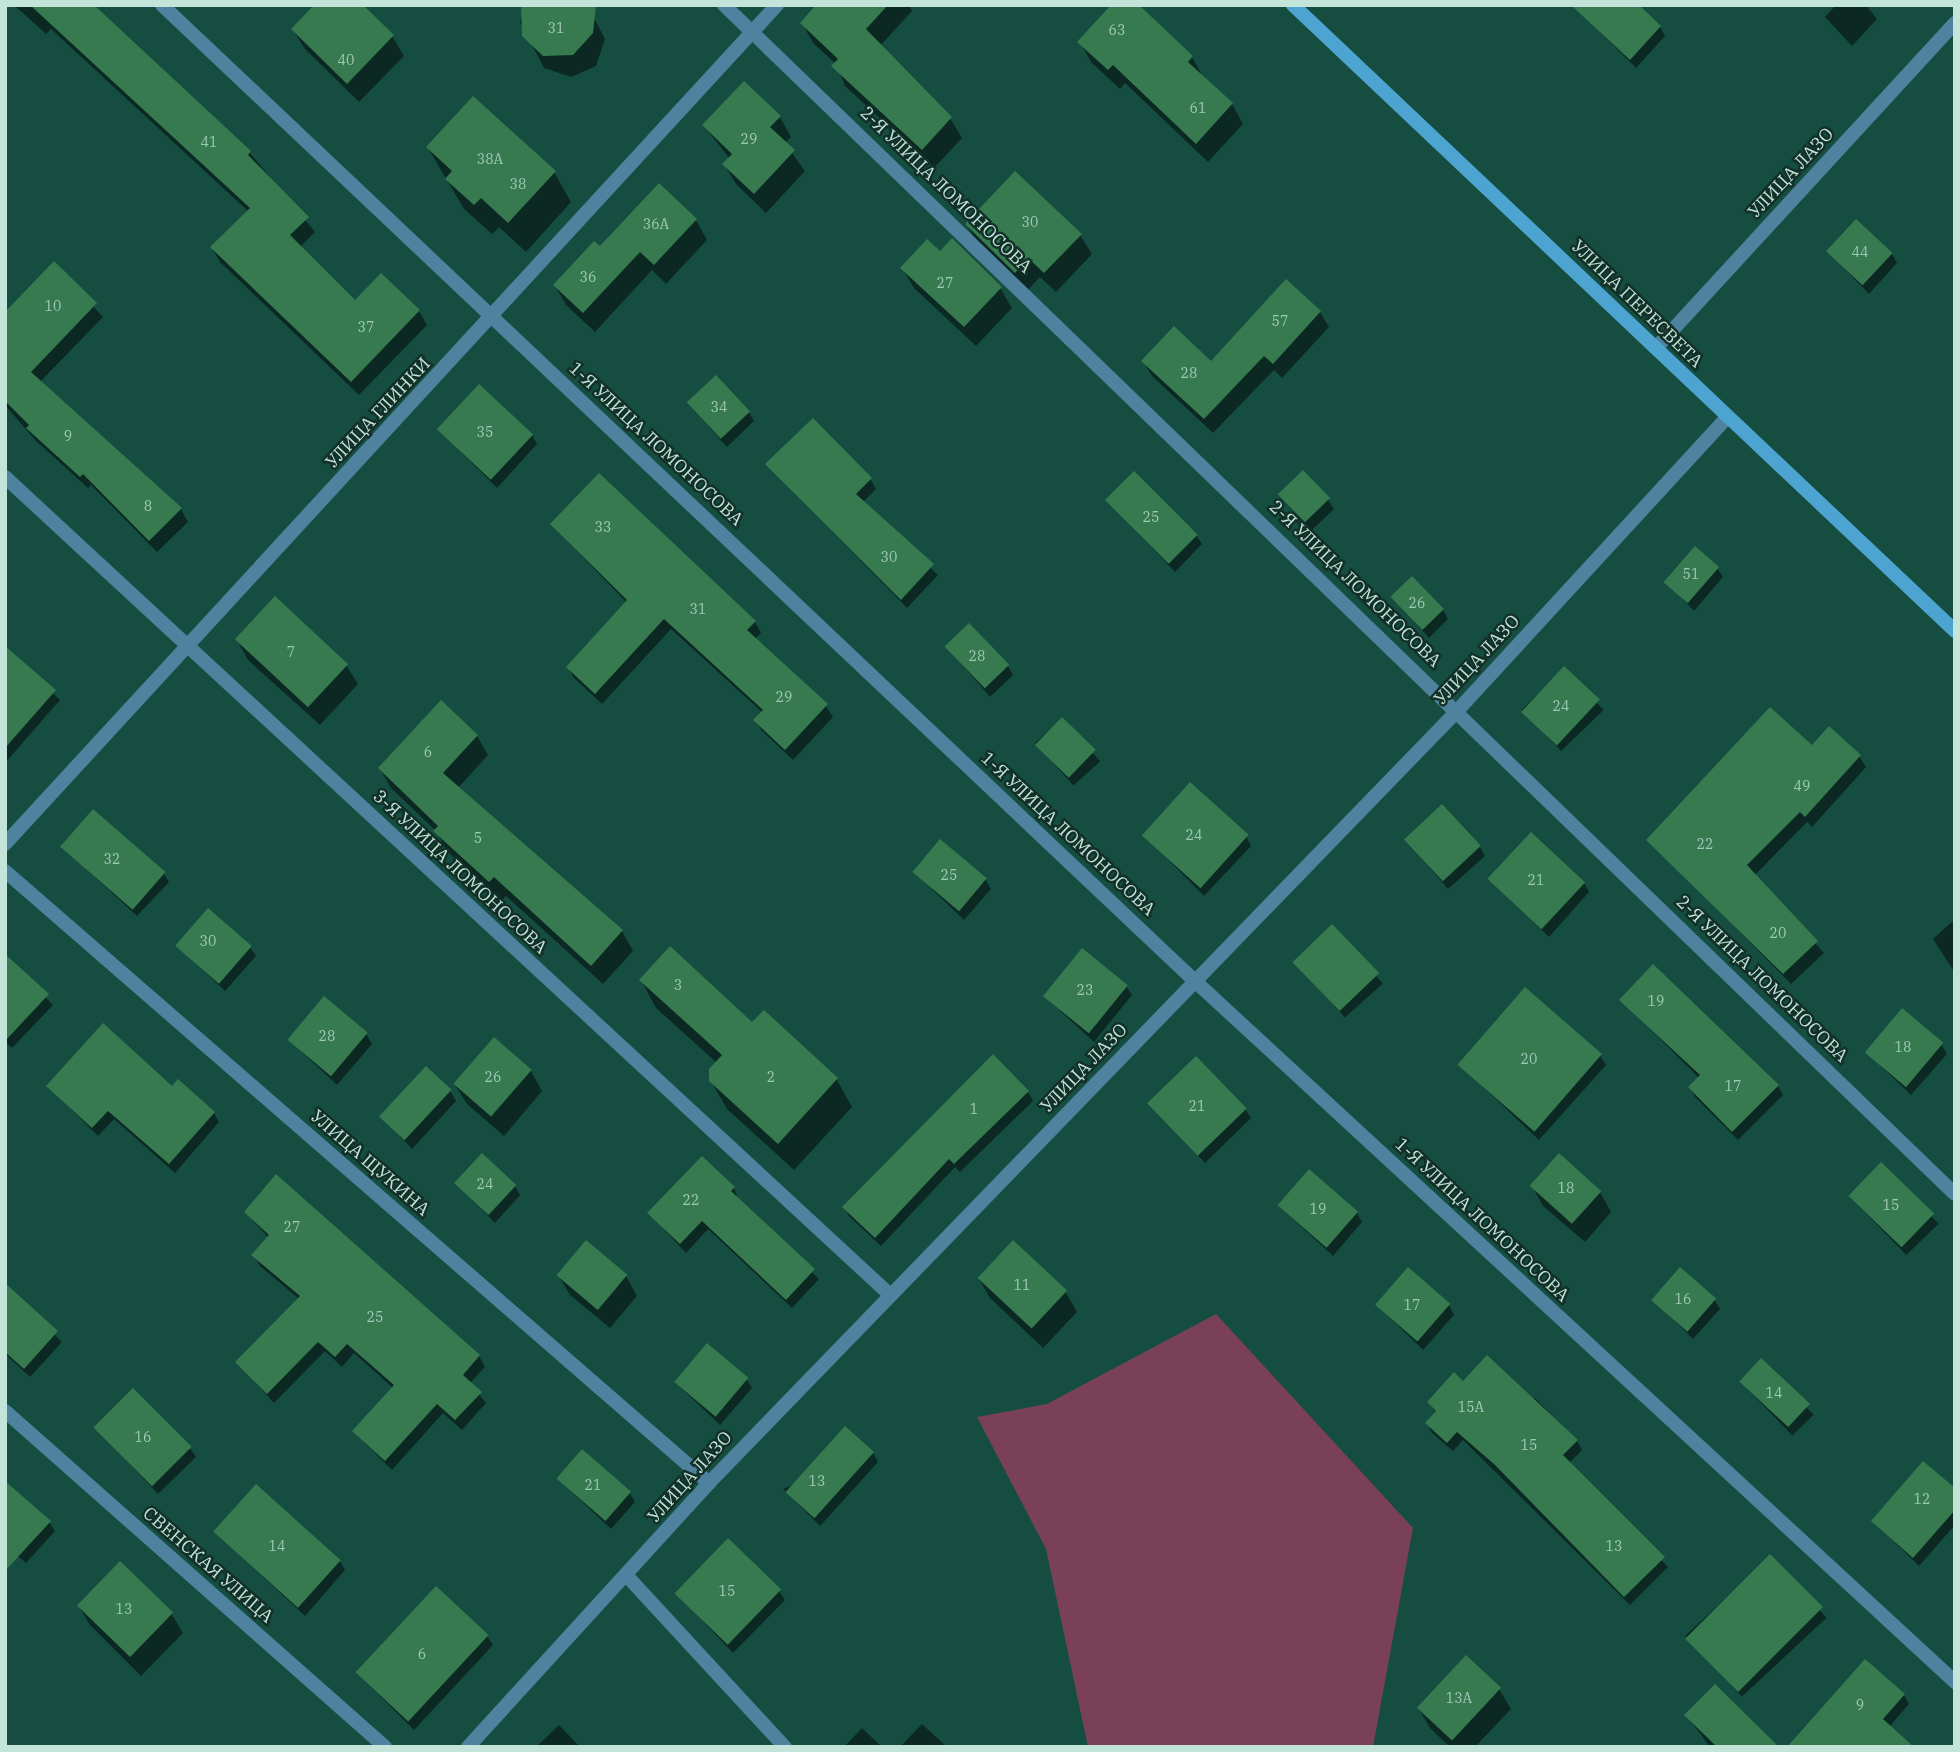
<!DOCTYPE html>
<html>
<head>
<meta charset="utf-8">
<style>
	body { margin:0 }
	#map { position:relative; width:1960px; height:1752px; overflow:hidden; background:#154e41; font-family:"IBM Plex Serif",serif }
	div>[style] { position:absolute }
	[style*='--x'] { left:calc(var(--x)*1px); top:calc(var(--y)*1px); width:calc(var(--w)*1px); rotate:calc(var(--a)*1deg) }
	.green>* { inset:0; background:#794058 }
	.shadow>* { inset:0; background:#0007; transform-origin:0 0 }
	.building>* { inset:0; background:#377a50; transform-origin:0 0 }
	.service>* { height:14px; margin:-7px; padding:0 7px; transform-origin:7px; border-radius:7px; background:#4f829e }
	.minor>* { height:14px; margin:-7px; padding:0 7px; transform-origin:7px; border-radius:7px; background:#4f829e }
	.secondary>* { height:14px; margin:-7px; padding:0 7px; transform-origin:7px; border-radius:7px; background:#4ea4d1 }
	span { translate:-50% -50%; white-space:nowrap; text-align:center; line-height:1.15; -webkit-text-stroke:5px #123028; paint-order:stroke }
	.number-label { font-size:14px; color:#9fcab7 }
	.number-label span { -webkit-text-stroke-width:0 }
	.street-label { font-size:18px; color:#c2e4d9 }
	.frame { position:absolute; inset:0; border:7px solid #c2e4d9; pointer-events:none }
</style>
</head>
<body>
<div id="map">
	<div class="green">
		<div style="clip-path:polygon(1216px 1314px,1413px 1528px,1373px 1747px,1088px 1747px,1046px 1549px,977px 1417px,1047px 1404px)"></div>
	</div>
	<div class="shadow">
		<div style="clip-path:polygon(14px 5px,91px 5px,250px 153px,315px 232px,300px 247px,355px 302px,419px 311px,427px 325px,359px 395px,220px 262px,212px 248px,249px 212px,51px 29px,46px 34px)"></div>
		<div style="clip-path:polygon(526px 5px,592px 14px,605px 39px,596px 66px,571px 77px,544px 68px,520px 22px)"></div>
		<div style="clip-path:polygon(818px 5px,909px 5px,912px 11px,880px 46px,950px 118px,962px 138px,934px 168px,845px 86px,836px 64px,813px 43px,802px 23px)"></div>
		<div style="clip-path:polygon(1836px 5px,1866px 5px,1877px 19px,1852px 46px,1825px 17px)"></div>
		<div style="clip-path:polygon(1588px 20px,1660px 27px,1665px 36px,1636px 68px)"></div>
		<div style="clip-path:polygon(293px 30px,392px 36px,404px 56px,359px 102px,305px 49px)"></div>
		<div style="clip-path:polygon(1080px 42px,1192px 57px,1203px 77px,1232px 104px,1243px 124px,1208px 162px,1125px 83px,1120px 89px,1091px 62px)"></div>
		<div style="clip-path:polygon(780px 117px,791px 137px,785px 143px,805px 171px,766px 213px,736px 184px,724px 164px,730px 159px,704px 126px)"></div>
		<div style="clip-path:polygon(428px 148px,554px 172px,571px 202px,526px 252px,499px 227px,492px 234px,464px 209px)"></div>
		<div style="clip-path:polygon(659px 185px,696px 220px,707px 240px,666px 284px,652px 270px,595px 332px,566px 305px,555px 286px,600px 248px)"></div>
		<div style="clip-path:polygon(967px 225px,1080px 235px,1092px 254px,1056px 292px,1040px 277px,1027px 291px,978px 244px)"></div>
		<div style="clip-path:polygon(1829px 252px,1892px 254px,1897px 263px,1869px 294px)"></div>
		<div style="clip-path:polygon(940px 253px,1000px 288px,1012px 308px,976px 346px,914px 288px,902px 268px)"></div>
		<div style="clip-path:polygon(54px 264px,103px 317px,40px 382px,181px 509px,188px 522px,157px 552px,91px 485px,88px 488px,36px 441px,5px 405px,5px 314px)"></div>
		<div style="clip-path:polygon(1320px 312px,1329px 327px,1282px 378px,1274px 370px,1213px 433px,1152px 376px,1143px 361px,1211px 363px)"></div>
		<div style="clip-path:polygon(689px 404px,749px 412px,754px 421px,727px 447px)"></div>
		<div style="clip-path:polygon(813px 420px,871px 480px,876px 489px,863px 502px,938px 575px,907px 608px,767px 465px)"></div>
		<div style="clip-path:polygon(439px 430px,532px 435px,537px 444px,497px 488px)"></div>
		<div style="clip-path:polygon(599px 476px,755px 622px,761px 633px,755px 639px,826px 706px,833px 717px,793px 760px,762px 731px,755px 720px,763px 713px,671px 629px,602px 704px,574px 678px,568px 667px,627px 603px,552px 525px)"></div>
		<div style="clip-path:polygon(1280px 495px,1328px 500px,1334px 509px,1311px 531px)"></div>
		<div style="clip-path:polygon(1107px 500px,1196px 535px,1202px 544px,1175px 572px)"></div>
		<div style="clip-path:polygon(1717px 568px,1723px 577px,1694px 611px,1666px 582px)"></div>
		<div style="clip-path:polygon(1393px 598px,1443px 610px,1448px 619px,1429px 638px)"></div>
		<div style="clip-path:polygon(237px 640px,346px 665px,358px 684px,320px 725px,248px 660px)"></div>
		<div style="clip-path:polygon(947px 647px,1008px 666px,1013px 675px,990px 697px)"></div>
		<div style="clip-path:polygon(5px 648px,60px 700px,5px 763px)"></div>
		<div style="left:1564px;top:669px;width:57px;height:59px;rotate:46deg"></div>
		<div style="left:1062px;top:719px;width:57px;height:36px;rotate:48deg"></div>
		<div style="clip-path:polygon(477px 736px,488px 755px,458px 788px,622px 931px,633px 951px,603px 984px,506px 896px,501px 901px,447px 851px,436px 831px,391px 788px,380px 769px)"></div>
		<div style="clip-path:polygon(1812px 748px,1859px 756px,1866px 767px,1812px 827px,1807px 822px,1754px 876px,1824px 953px,1791px 984px,1649px 840px)"></div>
		<div style="clip-path:polygon(1143px 834px,1246px 836px,1251px 846px,1204px 896px)"></div>
		<div style="clip-path:polygon(1405px 839px,1480px 847px,1485px 856px,1448px 889px)"></div>
		<div style="clip-path:polygon(62px 847px,163px 873px,169px 882px,137px 916px)"></div>
		<div style="clip-path:polygon(914px 872px,985px 879px,991px 889px,964px 920px)"></div>
		<div style="clip-path:polygon(1490px 879px,1584px 883px,1589px 892px,1549px 937px)"></div>
		<div style="clip-path:polygon(1955px 919px,1955px 973px,1933px 939px)"></div>
		<div style="left:1332px;top:927px;width:76px;height:51px;rotate:48deg"></div>
		<div style="clip-path:polygon(177px 945px,250px 947px,256px 956px,225px 991px)"></div>
		<div style="clip-path:polygon(5px 956px,53px 1005px,12px 1048px,5px 1042px)"></div>
		<div style="clip-path:polygon(641px 980px,752px 1025px,764px 1012px,837px 1080px,852px 1107px,794px 1170px,727px 1109px,711px 1081px,717px 1063px,656px 1008px)"></div>
		<div style="clip-path:polygon(1126px 986px,1132px 995px,1094px 1042px,1044px 996px)"></div>
		<div style="clip-path:polygon(1621px 1000px,1778px 1086px,1783px 1095px,1738px 1140px,1695px 1097px,1690px 1087px,1699px 1078px)"></div>
		<div style="clip-path:polygon(367px 1035px,372px 1044px,337px 1085px,289px 1040px)"></div>
		<div style="clip-path:polygon(1941px 1044px,1947px 1054px,1911px 1095px,1866px 1052px)"></div>
		<div style="clip-path:polygon(1600px 1056px,1606px 1065px,1539px 1140px,1459px 1064px)"></div>
		<div style="clip-path:polygon(531px 1071px,542px 1091px,504px 1136px,467px 1104px,455px 1085px)"></div>
		<div style="clip-path:polygon(48px 1086px,172px 1089px,214px 1113px,219px 1122px,175px 1173px,114px 1119px,98px 1136px)"></div>
		<div style="clip-path:polygon(450px 1091px,456px 1101px,412px 1149px,382px 1117px)"></div>
		<div style="clip-path:polygon(1028px 1092px,1033px 1101px,960px 1172px,955px 1167px,881px 1246px,849px 1216px,844px 1207px)"></div>
		<div style="clip-path:polygon(1150px 1105px,1245px 1109px,1251px 1118px,1205px 1163px)"></div>
		<div style="clip-path:polygon(1559px 1155px,1600px 1192px,1611px 1212px,1585px 1242px,1543px 1206px,1532px 1186px)"></div>
		<div style="left:1881px;top:1164px;width:83px;height:45px;rotate:46deg"></div>
		<div style="clip-path:polygon(456px 1183px,515px 1186px,520px 1195px,495px 1223px)"></div>
		<div style="clip-path:polygon(734px 1188px,738px 1199px,819px 1279px,792px 1308px,708px 1229px,686px 1253px,649px 1213px)"></div>
		<div style="clip-path:polygon(1280px 1207px,1357px 1213px,1362px 1222px,1333px 1256px)"></div>
		<div style="clip-path:polygon(246px 1213px,479px 1356px,485px 1367px,470px 1383px,486px 1403px,462px 1430px,443px 1413px,392px 1470px,354px 1432px,393px 1388px,354px 1353px,342px 1367px,325px 1351px,274px 1403px,237px 1362px,299px 1299px,260px 1266px,254px 1255px,269px 1238px)"></div>
		<div style="clip-path:polygon(1013px 1243px,1066px 1293px,1077px 1312px,1043px 1348px,990px 1298px,979px 1279px)"></div>
		<div style="clip-path:polygon(558px 1275px,626px 1276px,637px 1296px,610px 1328px,570px 1295px)"></div>
		<div style="clip-path:polygon(5px 1285px,62px 1342px,30px 1377px,5px 1354px)"></div>
		<div style="clip-path:polygon(1714px 1299px,1720px 1309px,1693px 1339px,1653px 1300px)"></div>
		<div style="clip-path:polygon(1377px 1305px,1449px 1305px,1454px 1315px,1423px 1350px)"></div>
		<div style="left:1761px;top:1360px;width:76px;height:30px;rotate:46deg"></div>
		<div style="clip-path:polygon(746px 1379px,752px 1388px,720px 1425px,676px 1383px)"></div>
		<div style="clip-path:polygon(1464px 1384px,1535px 1398px,1577px 1441px,1582px 1450px,1569px 1463px,1668px 1567px,1630px 1605px,1463px 1440px,1453px 1451px,1432px 1433px,1427px 1423px,1436px 1413px,1429px 1403px)"></div>
		<div style="clip-path:polygon(95px 1427px,190px 1448px,196px 1457px,158px 1494px)"></div>
		<div style="clip-path:polygon(873px 1453px,878px 1462px,820px 1526px,783px 1489px)"></div>
		<div style="clip-path:polygon(558px 1479px,630px 1493px,635px 1502px,611px 1529px)"></div>
		<div style="clip-path:polygon(1955px 1491px,1955px 1525px,1919px 1566px,1873px 1521px)"></div>
		<div style="clip-path:polygon(49px 1522px,55px 1531px,26px 1563px,5px 1545px)"></div>
		<div style="clip-path:polygon(215px 1532px,340px 1561px,345px 1570px,305px 1616px)"></div>
		<div style="left:1770px;top:1557px;width:83px;height:116px;rotate:47deg"></div>
		<div style="clip-path:polygon(779px 1591px,785px 1600px,733px 1653px,676px 1593px)"></div>
		<div style="clip-path:polygon(78px 1605px,171px 1613px,183px 1633px,141px 1676px,90px 1625px)"></div>
		<div style="clip-path:polygon(487px 1636px,493px 1645px,414px 1730px,357px 1673px)"></div>
		<div style="clip-path:polygon(1499px 1689px,1511px 1709px,1475px 1747px,1450px 1747px,1430px 1728px,1419px 1709px)"></div>
		<div style="clip-path:polygon(1904px 1695px,1909px 1704px,1889px 1727px,1845px 1747px)"></div>
		<div style="clip-path:polygon(1687px 1716px,1776px 1747px,1710px 1747px)"></div>
		<div style="clip-path:polygon(922px 1724px,947px 1747px,900px 1747px)"></div>
		<div style="clip-path:polygon(559px 1725px,580px 1747px,536px 1747px)"></div>
		<div style="clip-path:polygon(862px 1728px,882px 1747px,844px 1747px)"></div>
	</div>
	<div class="building">
		<div style="clip-path:polygon(30px 5px,94px 5px,251px 151px,248px 155px,309px 217px,290px 235px,355px 300px,381px 273px,420px 310px,351px 382px,210px 247px,250px 208px)"></div>
		<div style="clip-path:polygon(314px 5px,363px 5px,394px 35px,347px 84px,291px 29px)"></div>
		<div style="clip-path:polygon(521px 5px,596px 5px,593px 33px,573px 55px,543px 56px,522px 36px)"></div>
		<div style="clip-path:polygon(816px 5px,888px 5px,866px 29px,952px 117px,922px 150px,831px 66px,838px 59px,800px 23px)"></div>
		<div style="clip-path:polygon(1111px 5px,1139px 5px,1193px 56px,1188px 62px,1233px 103px,1196px 144px,1113px 65px,1108px 70px,1077px 42px)"></div>
		<div style="clip-path:polygon(1571px 5px,1639px 5px,1661px 26px,1630px 60px)"></div>
		<div style="clip-path:polygon(744px 81px,781px 116px,770px 127px,795px 150px,754px 194px,722px 164px,732px 154px,702px 125px)"></div>
		<div style="clip-path:polygon(473px 96px,556px 171px,508px 223px,481px 198px,474px 205px,445px 179px,452px 171px,426px 147px)"></div>
		<div style="clip-path:polygon(1015px 171px,1082px 234px,1044px 273px,1028px 258px,1015px 273px,965px 224px)"></div>
		<div style="clip-path:polygon(659px 183px,697px 219px,654px 265px,640px 252px,583px 313px,553px 285px,594px 241px,600px 246px)"></div>
		<div style="left:1856px;top:219px;width:50px;height:44px;rotate:43deg"></div>
		<div style="clip-path:polygon(952px 238px,1002px 287px,964px 327px,900px 268px,927px 239px,940px 251px)"></div>
		<div style="clip-path:polygon(54px 261px,97px 303px,31px 372px,182px 508px,149px 541px,83px 474px,80px 477px,26px 428px,29px 425px,5px 401px,5px 312px)"></div>
		<div style="clip-path:polygon(1286px 279px,1321px 311px,1273px 364px,1264px 356px,1204px 419px,1141px 361px,1174px 326px,1211px 361px)"></div>
		<div style="left:716px;top:375px;width:50px;height:40px;rotate:47deg"></div>
		<div style="left:479px;top:384px;width:74px;height:62px;rotate:43deg"></div>
		<div style="clip-path:polygon(813px 418px,872px 478px,856px 494px,934px 564px,901px 600px,765px 464px)"></div>
		<div style="left:1303px;top:470px;width:39px;height:35px;rotate:46deg"></div>
		<div style="left:1134px;top:471px;width:90px;height:41px;rotate:45deg"></div>
		<div style="clip-path:polygon(599px 473px,756px 621px,747px 630px,828px 704px,785px 750px,753px 720px,763px 710px,664px 619px,595px 694px,566px 667px,627px 600px,550px 524px)"></div>
		<div style="left:1695px;top:546px;width:32px;height:48px;rotate:41deg"></div>
		<div style="left:1412px;top:576px;width:46px;height:30px;rotate:46deg"></div>
		<div style="left:275px;top:596px;width:100px;height:59px;rotate:43deg"></div>
		<div style="left:969px;top:623px;width:58px;height:34px;rotate:46deg"></div>
		<div style="clip-path:polygon(5px 646px,56px 690px,5px 748px)"></div>
		<div style="left:1564px;top:666px;width:49px;height:63px;rotate:43deg"></div>
		<div style="clip-path:polygon(441px 700px,478px 735px,443px 773px,623px 930px,591px 966px,494px 877px,489px 882px,433px 831px,438px 826px,378px 768px)"></div>
		<div style="clip-path:polygon(1770px 707px,1812px 745px,1829px 726px,1861px 755px,1805px 817px,1800px 812px,1747px 865px,1818px 941px,1783px 974px,1646px 840px)"></div>
		<div style="left:1062px;top:717px;width:47px;height:39px;rotate:44deg"></div>
		<div style="left:1190px;top:782px;width:79px;height:72px;rotate:42deg"></div>
		<div style="left:1442px;top:804px;width:57px;height:52px;rotate:47deg"></div>
		<div style="left:93px;top:809px;width:96px;height:50px;rotate:41deg"></div>
		<div style="left:1531px;top:832px;width:74px;height:64px;rotate:43deg"></div>
		<div style="left:940px;top:839px;width:61px;height:43px;rotate:40deg"></div>
		<div style="left:208px;top:908px;width:58px;height:50px;rotate:41deg"></div>
		<div style="left:1332px;top:924px;width:68px;height:55px;rotate:46deg"></div>
		<div style="clip-path:polygon(670px 946px,752px 1022px,764px 1010px,838px 1078px,778px 1144px,709px 1081px,709px 1069px,722px 1055px,639px 980px)"></div>
		<div style="left:1082px;top:948px;width:59px;height:62px;rotate:39deg"></div>
		<div style="clip-path:polygon(5px 954px,49px 994px,5px 1041px)"></div>
		<div style="clip-path:polygon(1653px 964px,1779px 1085px,1732px 1132px,1688px 1087px,1700px 1075px,1619px 1000px)"></div>
		<div style="left:1525px;top:987px;width:102px;height:103px;rotate:41deg"></div>
		<div style="left:324px;top:996px;width:57px;height:57px;rotate:40deg"></div>
		<div style="left:1902px;top:1008px;width:54px;height:58px;rotate:40deg"></div>
		<div style="clip-path:polygon(103px 1023px,172px 1086px,178px 1079px,215px 1112px,169px 1164px,108px 1111px,92px 1128px,46px 1086px)"></div>
		<div style="left:494px;top:1037px;width:50px;height:62px;rotate:41deg"></div>
		<div style="clip-path:polygon(993px 1054px,1029px 1091px,954px 1164px,949px 1159px,875px 1238px,842px 1207px)"></div>
		<div style="left:1196px;top:1056px;width:73px;height:68px;rotate:46deg"></div>
		<div style="left:426px;top:1066px;width:35px;height:69px;rotate:43deg"></div>
		<div style="left:482px;top:1153px;width:47px;height:41px;rotate:43deg"></div>
		<div style="left:1559px;top:1153px;width:57px;height:44px;rotate:42deg"></div>
		<div style="clip-path:polygon(702px 1156px,735px 1187px,731px 1191px,815px 1269px,786px 1300px,702px 1221px,680px 1244px,647px 1213px)"></div>
		<div style="left:1881px;top:1162px;width:74px;height:47px;rotate:44deg"></div>
		<div style="left:1309px;top:1169px;width:65px;height:48px;rotate:41deg"></div>
		<div style="clip-path:polygon(276px 1174px,480px 1355px,463px 1375px,482px 1392px,455px 1420px,437px 1404px,385px 1461px,352px 1431px,394px 1385px,347px 1344px,335px 1357px,318px 1342px,267px 1394px,235px 1362px,300px 1296px,251px 1255px,269px 1235px,244px 1212px)"></div>
		<div style="left:586px;top:1240px;width:54px;height:46px;rotate:40deg"></div>
		<div style="left:1013px;top:1240px;width:74px;height:52px;rotate:43deg"></div>
		<div style="left:1408px;top:1267px;width:56px;height:50px;rotate:41deg"></div>
		<div style="left:1680px;top:1267px;width:48px;height:44px;rotate:41deg"></div>
		<div style="clip-path:polygon(5px 1283px,58px 1331px,24px 1369px,5px 1352px)"></div>
		<div style="left:707px;top:1343px;width:54px;height:51px;rotate:40deg"></div>
		<div style="clip-path:polygon(1487px 1355px,1578px 1440px,1563px 1455px,1665px 1557px,1624px 1597px,1494px 1464px,1457px 1432px,1447px 1443px,1425px 1423px,1436px 1411px,1427px 1402px,1454px 1372px,1463px 1381px)"></div>
		<div style="left:1761px;top:1358px;width:67px;height:32px;rotate:43deg"></div>
		<div style="left:133px;top:1388px;width:83px;height:56px;rotate:45deg"></div>
		<div style="left:845px;top:1426px;width:39px;height:89px;rotate:42deg"></div>
		<div style="left:582px;top:1449px;width:65px;height:39px;rotate:41deg"></div>
		<div style="clip-path:polygon(1923px 1461px,1955px 1488px,1955px 1510px,1913px 1558px,1871px 1521px)"></div>
		<div style="clip-path:polygon(5px 1481px,51px 1521px,5px 1571px)"></div>
		<div style="left:256px;top:1484px;width:114px;height:64px;rotate:42deg"></div>
		<div style="left:728px;top:1538px;width:74px;height:77px;rotate:44deg"></div>
		<div style="left:1770px;top:1554px;width:75px;height:120px;rotate:45deg"></div>
		<div style="left:120px;top:1561px;width:74px;height:62px;rotate:44deg"></div>
		<div style="left:436px;top:1586px;width:72px;height:118px;rotate:43deg"></div>
		<div style="left:1466px;top:1655px;width:48px;height:72px;rotate:43deg"></div>
		<div style="clip-path:polygon(1865px 1659px,1905px 1694px,1883px 1719px,1914px 1747px,1787px 1747px)"></div>
		<div style="clip-path:polygon(1715px 1684px,1779px 1747px,1717px 1747px,1684px 1715px)"></div>
	</div>
	<div class="service">
		<div style="--x:627;--y:1576;--w:233;--a:47.3"></div>
	</div>
	<div class="minor">
		<div style="--x:162;--y:5;--w:1423;--a:43.38"></div>
		<div style="--x:1196;--y:982;--w:1033;--a:42.68"></div>
		<div style="--x:724;--y:5;--w:1711;--a:44.01"></div>
		<div style="--x:1656;--y:348;--w:442;--a:-47.4"></div>
		<div style="--x:5;--y:477;--w:1204;--a:42.74"></div>
		<div style="--x:5;--y:844;--w:1140;--a:-47.38"></div>
		<div style="--x:5;--y:871;--w:933;--a:41"></div>
		<div style="--x:5;--y:1411;--w:507;--a:41.48"></div>
		<div style="--x:468;--y:1747;--w:357;--a:-47.6"></div>
		<div style="--x:709;--y:1483;--w:1076;--a:-45.9"></div>
		<div style="--x:1458;--y:710;--w:398;--a:-47.4"></div>
	</div>
	<div class="secondary">
		<div style="--x:1293;--y:5;--w:911;--a:43.4"></div>
	</div>
	<div class="number-label">
		<span style="left:556px;top:28px">31</span>
		<span style="left:1117px;top:30px">63</span>
		<span style="left:346px;top:60px">40</span>
		<span style="left:1198px;top:108px">61</span>
		<span style="left:749px;top:139px">29</span>
		<span style="left:209px;top:142px">41</span>
		<span style="left:490px;top:159px">38А</span>
		<span style="left:518px;top:184px">38</span>
		<span style="left:1030px;top:222px">30</span>
		<span style="left:656px;top:224px">36А</span>
		<span style="left:1860px;top:252px">44</span>
		<span style="left:588px;top:277px">36</span>
		<span style="left:945px;top:283px">27</span>
		<span style="left:53px;top:306px">10</span>
		<span style="left:1280px;top:321px">57</span>
		<span style="left:366px;top:327px">37</span>
		<span style="left:1189px;top:373px">28</span>
		<span style="left:719px;top:407px">34</span>
		<span style="left:485px;top:432px">35</span>
		<span style="left:68px;top:436px">9</span>
		<span style="left:148px;top:506px">8</span>
		<span style="left:1151px;top:517px">25</span>
		<span style="left:603px;top:527px">33</span>
		<span style="left:889px;top:557px">30</span>
		<span style="left:1691px;top:574px">51</span>
		<span style="left:1417px;top:603px">26</span>
		<span style="left:698px;top:609px">31</span>
		<span style="left:291px;top:652px">7</span>
		<span style="left:977px;top:656px">28</span>
		<span style="left:784px;top:697px">29</span>
		<span style="left:1561px;top:706px">24</span>
		<span style="left:428px;top:752px">6</span>
		<span style="left:1802px;top:786px">49</span>
		<span style="left:1194px;top:835px">24</span>
		<span style="left:478px;top:838px">5</span>
		<span style="left:1705px;top:844px">22</span>
		<span style="left:112px;top:859px">32</span>
		<span style="left:949px;top:875px">25</span>
		<span style="left:1536px;top:880px">21</span>
		<span style="left:1778px;top:933px">20</span>
		<span style="left:208px;top:941px">30</span>
		<span style="left:678px;top:985px">3</span>
		<span style="left:1085px;top:990px">23</span>
		<span style="left:1656px;top:1001px">19</span>
		<span style="left:327px;top:1036px">28</span>
		<span style="left:1903px;top:1047px">18</span>
		<span style="left:1529px;top:1059px">20</span>
		<span style="left:493px;top:1077px">26</span>
		<span style="left:771px;top:1077px">2</span>
		<span style="left:1733px;top:1086px">17</span>
		<span style="left:1197px;top:1106px">21</span>
		<span style="left:974px;top:1109px">1</span>
		<span style="left:485px;top:1184px">24</span>
		<span style="left:1566px;top:1188px">18</span>
		<span style="left:691px;top:1200px">22</span>
		<span style="left:1891px;top:1205px">15</span>
		<span style="left:1318px;top:1209px">19</span>
		<span style="left:292px;top:1227px">27</span>
		<span style="left:1022px;top:1285px">11</span>
		<span style="left:1683px;top:1299px">16</span>
		<span style="left:1412px;top:1305px">17</span>
		<span style="left:375px;top:1317px">25</span>
		<span style="left:1774px;top:1393px">14</span>
		<span style="left:1471px;top:1407px">15А</span>
		<span style="left:143px;top:1437px">16</span>
		<span style="left:1529px;top:1445px">15</span>
		<span style="left:817px;top:1481px">13</span>
		<span style="left:593px;top:1485px">21</span>
		<span style="left:1922px;top:1499px">12</span>
		<span style="left:277px;top:1546px">14</span>
		<span style="left:1614px;top:1546px">13</span>
		<span style="left:727px;top:1591px">15</span>
		<span style="left:124px;top:1609px">13</span>
		<span style="left:422px;top:1654px">6</span>
		<span style="left:1459px;top:1698px">13А</span>
		<span style="left:1860px;top:1705px">9</span>
	</div>
	<div class="street-label">
		<span style="left:1791px;top:173px;rotate:-47deg">УЛИЦА ЛАЗО</span>
		<span style="left:946px;top:190px;rotate:44deg">2-Я УЛИЦА ЛОМОНОСОВА</span>
		<span style="left:1637px;top:304px;rotate:44deg">УЛИЦА ПЕРЕСВЕТА</span>
		<span style="left:378px;top:413px;rotate:-47deg">УЛИЦА ГЛИНКИ</span>
		<span style="left:656px;top:444px;rotate:43deg">1-Я УЛИЦА ЛОМОНОСОВА</span>
		<span style="left:1355px;top:584px;rotate:44deg">2-Я УЛИЦА ЛОМОНОСОВА</span>
		<span style="left:1477px;top:660px;rotate:-47deg">УЛИЦА ЛАЗО</span>
		<span style="left:1068px;top:834px;rotate:43deg">1-Я УЛИЦА ЛОМОНОСОВА</span>
		<span style="left:460px;top:872px;rotate:43deg">3-Я УЛИЦА ЛОМОНОСОВА</span>
		<span style="left:1762px;top:979px;rotate:44deg">2-Я УЛИЦА ЛОМОНОСОВА</span>
		<span style="left:1084px;top:1068px;rotate:-46deg">УЛИЦА ЛАЗО</span>
		<span style="left:370px;top:1163px;rotate:41deg">УЛИЦА ЩУКИНА</span>
		<span style="left:1482px;top:1220px;rotate:43deg">1-Я УЛИЦА ЛОМОНОСОВА</span>
		<span style="left:690px;top:1477px;rotate:-48deg">УЛИЦА ЛАЗО</span>
		<span style="left:208px;top:1565px;rotate:41deg">СВЕНСКАЯ УЛИЦА</span>
	</div>
	<div class="frame"></div>
</div>
</body>
</html>
